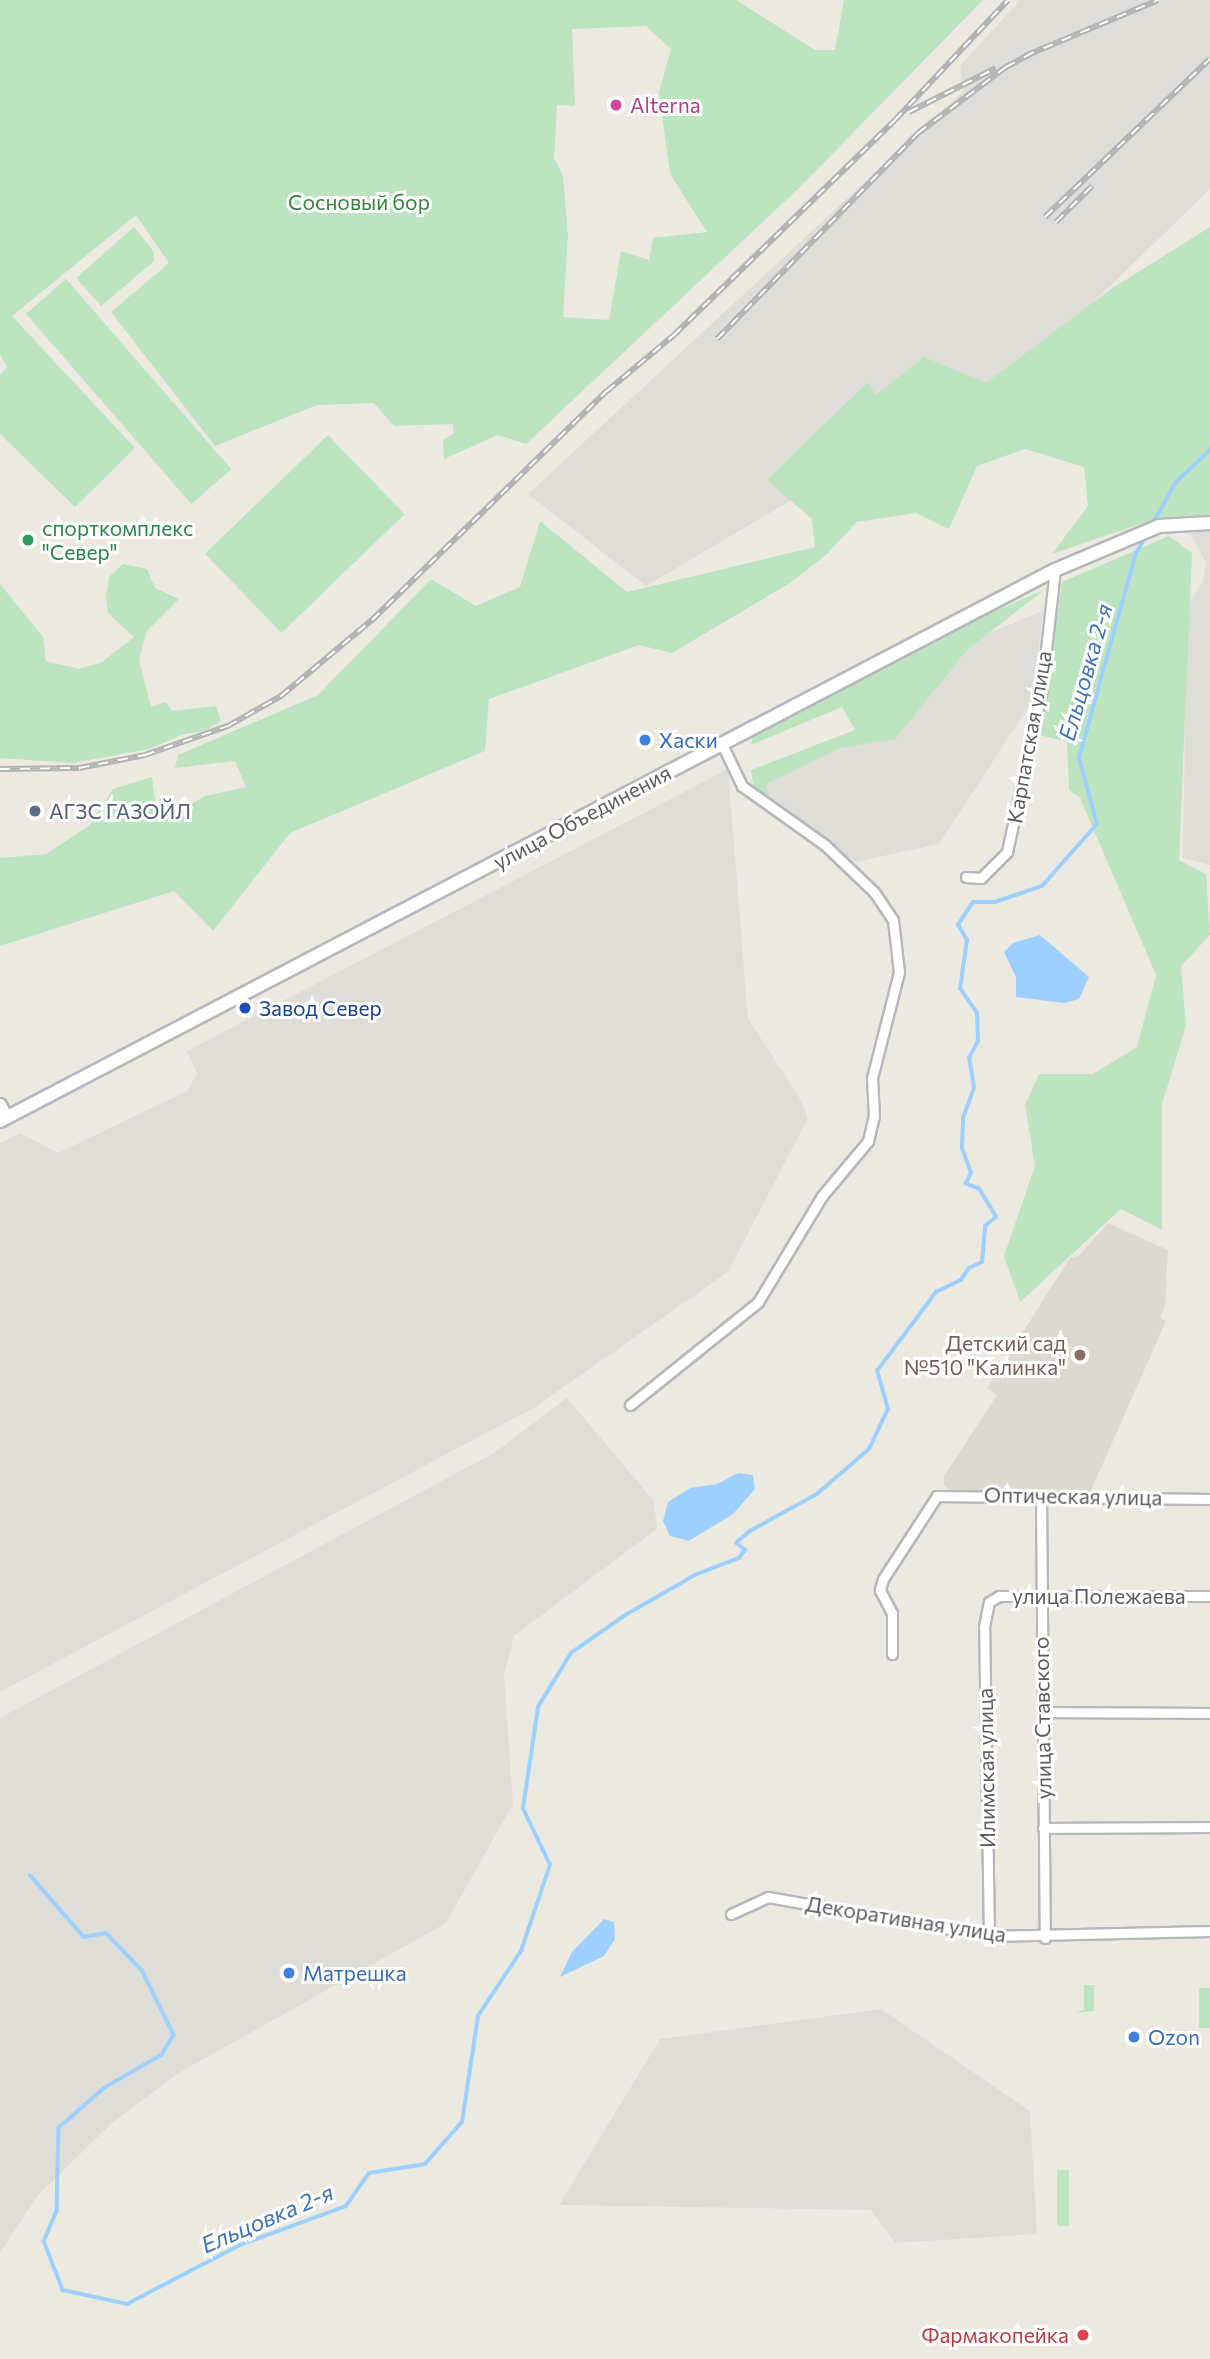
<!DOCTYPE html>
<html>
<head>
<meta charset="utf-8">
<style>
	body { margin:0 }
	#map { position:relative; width:1210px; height:2359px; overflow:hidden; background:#eceae0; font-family:Commissioner,sans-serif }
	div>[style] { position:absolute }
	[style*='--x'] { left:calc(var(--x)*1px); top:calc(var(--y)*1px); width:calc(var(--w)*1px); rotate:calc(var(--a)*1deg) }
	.industrial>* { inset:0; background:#dfddd8 }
	.education>* { inset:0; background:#dcd9ce }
	.green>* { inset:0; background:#bce4be; transform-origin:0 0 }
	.water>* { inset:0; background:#9dd0ff }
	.stream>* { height:3.5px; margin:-1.75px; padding:0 1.75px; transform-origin:1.75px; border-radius:1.75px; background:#9dd0ff }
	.roads { filter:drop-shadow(2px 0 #b6b8bd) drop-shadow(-2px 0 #b6b8bd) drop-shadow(0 2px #b6b8bd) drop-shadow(0 -2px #b6b8bd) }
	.minor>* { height:9px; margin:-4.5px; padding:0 4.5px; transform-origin:4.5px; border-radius:4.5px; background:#fff }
	.secondary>* { height:12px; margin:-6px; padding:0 6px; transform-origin:6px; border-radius:6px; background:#fff }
	.rail>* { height:6px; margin-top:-3px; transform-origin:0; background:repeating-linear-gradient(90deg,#fff 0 10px,#b2b3b3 0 20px); box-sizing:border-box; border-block:2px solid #b2b3b3 }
	.dots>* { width:19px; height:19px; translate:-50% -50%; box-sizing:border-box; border:4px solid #fff; border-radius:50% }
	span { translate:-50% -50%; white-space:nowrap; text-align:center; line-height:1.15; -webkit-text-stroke:6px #fff; paint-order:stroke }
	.hotel-label { font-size:21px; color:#b23c85 }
	.left { translate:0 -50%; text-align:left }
	.park-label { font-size:21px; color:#34853c }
	.leisure-label { font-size:21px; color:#27864d }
	.street-label { font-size:21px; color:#595c61 }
	.shop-label { font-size:21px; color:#366cbe }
	.service-label { font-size:21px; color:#4e5e75 }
	.transit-label { font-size:21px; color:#164399 }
	.education-label { font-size:21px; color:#785e54 }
	.right { translate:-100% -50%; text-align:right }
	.health-label { font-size:21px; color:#be3a42 }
	.water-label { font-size:23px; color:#3e74b9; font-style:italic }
</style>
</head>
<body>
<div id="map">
	<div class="industrial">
		<div style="clip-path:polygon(1020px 0,1210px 0,1210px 189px,1042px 352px,646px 586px,528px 494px,964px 90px,960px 66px)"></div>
		<div style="clip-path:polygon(1210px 530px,1210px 865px,1183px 858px,1187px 605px,1203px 582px,1206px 563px,1190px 533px)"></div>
		<div style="clip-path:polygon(1043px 611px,1033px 700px,939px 844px,855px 862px,764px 793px,761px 779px,826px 748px,891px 736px,972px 640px)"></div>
		<div style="clip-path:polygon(728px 769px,748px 1019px,798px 1095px,808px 1118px,728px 1272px,535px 1407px,0 1692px,0 1143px,20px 1133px,58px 1153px,187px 1091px,197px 1074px,187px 1051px)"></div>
		<div style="clip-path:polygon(567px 1398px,654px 1501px,657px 1529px,514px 1636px,504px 1676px,513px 1804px,446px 1923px,177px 2074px,112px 2123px,38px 2195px,0 2253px,0 1718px,494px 1453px)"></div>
		<div style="clip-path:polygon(881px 2009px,1030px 2111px,1037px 2234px,895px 2243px,871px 2210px,559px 2205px,660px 2039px)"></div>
	</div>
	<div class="education">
		<div style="clip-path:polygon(1108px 1223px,1168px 1250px,1165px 1306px,1160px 1318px,1166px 1321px,1089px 1495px,952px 1492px,944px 1485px,944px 1476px,997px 1395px,987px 1388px,1070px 1258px,1079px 1256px)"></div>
	</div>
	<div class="green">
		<div style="clip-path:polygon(evenodd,0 0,736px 0,815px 50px,835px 50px,844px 0,983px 0,800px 187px,526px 444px,498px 435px,444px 459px,443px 440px,454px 433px,453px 424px,394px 426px,374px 403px,317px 405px,215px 446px,111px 312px,169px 263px,136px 215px,12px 316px,135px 448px,75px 507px,0 434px,0 375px,7px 367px,0 355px,0 0,646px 26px,671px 49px,659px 93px,670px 174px,707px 232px,653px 238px,649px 260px,621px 251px,609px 320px,563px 317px,568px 235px,563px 176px,554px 158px,557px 105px,575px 106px,572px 29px,646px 26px)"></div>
		<div style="clip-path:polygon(134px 227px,154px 252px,154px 261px,101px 306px,76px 278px)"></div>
		<div style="clip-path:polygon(1210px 227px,1210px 515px,1140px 524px,1052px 554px,1088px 506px,1084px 467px,1025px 449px,977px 466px,949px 529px,916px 513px,857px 522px,827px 554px,790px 583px,672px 653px,639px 645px,489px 699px,485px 751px,290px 833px,213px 931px,174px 891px,0 946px,0 858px,46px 854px,90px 825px,113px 789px,152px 777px,158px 823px,205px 796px,246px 787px,235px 761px,175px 768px,178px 755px,318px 695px,431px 579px,476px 606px,520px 587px,540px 521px,627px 592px,815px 547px,812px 519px,767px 480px,868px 382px,876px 395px,924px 357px,986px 383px,1111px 289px)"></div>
		<div style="left:66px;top:279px;width:252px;height:53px;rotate:49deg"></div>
		<div style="left:328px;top:435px;width:110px;height:171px;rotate:46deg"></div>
		<div style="clip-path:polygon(1169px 536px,1192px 553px,1179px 860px,1206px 874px,1210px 935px,1181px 966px,1186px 1026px,1162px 1104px,1162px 1230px,1121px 1209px,1020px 1302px,1004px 1256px,1035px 1166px,1025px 1105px,1039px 1074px,1093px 1074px,1137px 1047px,1156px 975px,1080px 798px,1069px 790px,1067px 742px,1040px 735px,1062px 582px)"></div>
		<div style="clip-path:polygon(123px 564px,147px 569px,155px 588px,179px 599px,147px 631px,139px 659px,151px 707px,166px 702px,172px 711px,216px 706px,221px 721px,205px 731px,184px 734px,149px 749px,73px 763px,0 758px,0 584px,43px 637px,46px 661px,79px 669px,102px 662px,134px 637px,108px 613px,106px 598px,109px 577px)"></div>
		<div style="clip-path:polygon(1044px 590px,967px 650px,895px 739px,840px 748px,766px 784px,770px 802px,754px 790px,751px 770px,855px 730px,842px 707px,751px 745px,753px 735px,953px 629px)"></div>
		<div style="clip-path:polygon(1084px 1985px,1094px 1985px,1094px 2011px,1075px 2013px,1084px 2010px)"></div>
		<div style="left:1199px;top:1988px;width:11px;height:40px"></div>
		<div style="left:1057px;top:2170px;width:12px;height:56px"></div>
	</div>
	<div class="water">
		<div style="clip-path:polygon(1040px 935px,1089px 977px,1079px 999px,1064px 1003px,1016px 997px,1016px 977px,1004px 952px,1013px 943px)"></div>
		<div style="clip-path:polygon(738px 1473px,753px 1475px,755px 1489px,733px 1514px,689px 1541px,670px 1536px,663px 1521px,668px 1502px,690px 1488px,717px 1484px)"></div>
		<div style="clip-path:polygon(604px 1919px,614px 1922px,615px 1939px,604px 1956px,560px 1977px,572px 1952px)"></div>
	</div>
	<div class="stream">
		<div style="--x:1153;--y:523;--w:47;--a:-60.7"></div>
		<div style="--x:1176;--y:482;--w:47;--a:-43.3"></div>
		<div style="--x:30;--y:1875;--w:82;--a:48.9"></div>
		<div style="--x:84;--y:1937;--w:22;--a:-10"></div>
		<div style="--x:106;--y:1933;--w:52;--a:45.8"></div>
		<div style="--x:142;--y:1970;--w:72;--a:63.8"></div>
		<div style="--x:174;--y:2035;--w:23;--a:121"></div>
		<div style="--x:162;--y:2055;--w:66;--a:149.9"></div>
		<div style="--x:105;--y:2088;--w:61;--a:139"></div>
		<div style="--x:59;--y:2128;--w:83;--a:91.4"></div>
		<div style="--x:57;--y:2211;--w:33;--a:113"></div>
		<div style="--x:44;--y:2241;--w:53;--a:68.8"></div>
		<div style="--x:63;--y:2290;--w:66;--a:12.3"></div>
		<div style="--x:127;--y:2304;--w:127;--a:-27.6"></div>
		<div style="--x:240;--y:2245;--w:113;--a:-20.2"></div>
		<div style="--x:346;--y:2206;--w:40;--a:-55.1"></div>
		<div style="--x:369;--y:2173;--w:57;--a:-9.1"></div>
		<div style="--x:425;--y:2164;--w:56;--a:-48.6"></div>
		<div style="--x:462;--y:2122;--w:107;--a:-81.4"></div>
		<div style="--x:478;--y:2016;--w:78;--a:-56.5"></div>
		<div style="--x:521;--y:1951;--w:91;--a:-71.4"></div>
		<div style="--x:550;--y:1865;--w:62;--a:-115.7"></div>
		<div style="--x:523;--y:1809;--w:103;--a:-81.6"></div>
		<div style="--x:538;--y:1707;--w:63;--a:-58.6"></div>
		<div style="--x:571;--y:1653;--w:68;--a:-34.9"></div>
		<div style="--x:627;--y:1614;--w:78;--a:-29.8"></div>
		<div style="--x:695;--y:1575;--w:47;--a:-21.1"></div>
		<div style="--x:739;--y:1558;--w:10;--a:-53"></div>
		<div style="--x:745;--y:1550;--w:11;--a:-142"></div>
		<div style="--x:736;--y:1543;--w:18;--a:-41"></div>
		<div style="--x:750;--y:1531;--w:77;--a:-28.9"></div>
		<div style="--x:817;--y:1494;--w:69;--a:-40.9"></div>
		<div style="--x:869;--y:1449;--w:44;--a:-64.6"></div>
		<div style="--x:888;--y:1409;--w:40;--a:-106"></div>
		<div style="--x:877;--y:1371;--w:99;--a:-53.2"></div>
		<div style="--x:936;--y:1292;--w:28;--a:-26"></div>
		<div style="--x:961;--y:1280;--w:14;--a:-56"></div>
		<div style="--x:969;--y:1268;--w:14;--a:-25"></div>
		<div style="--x:982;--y:1262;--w:36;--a:-85"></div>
		<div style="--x:985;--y:1226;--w:14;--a:-39"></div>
		<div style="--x:996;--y:1217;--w:33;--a:-121"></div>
		<div style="--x:979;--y:1189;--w:14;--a:-159"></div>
		<div style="--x:966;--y:1184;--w:12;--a:-66"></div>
		<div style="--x:971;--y:1173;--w:27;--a:-110"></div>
		<div style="--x:962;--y:1148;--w:30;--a:-88"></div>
		<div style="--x:963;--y:1118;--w:32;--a:-70"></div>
		<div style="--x:974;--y:1088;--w:30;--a:-99"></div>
		<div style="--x:969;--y:1058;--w:19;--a:-62"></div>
		<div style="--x:978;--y:1041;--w:28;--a:-92"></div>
		<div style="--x:977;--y:1013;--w:29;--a:-125"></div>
		<div style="--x:960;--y:989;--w:49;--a:-81.9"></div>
		<div style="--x:967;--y:940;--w:17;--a:-121"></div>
		<div style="--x:958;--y:925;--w:27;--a:-57"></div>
		<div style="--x:973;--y:902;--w:22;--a:0"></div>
		<div style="--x:995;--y:902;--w:50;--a:-18.8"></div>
		<div style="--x:1042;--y:886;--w:83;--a:-48.4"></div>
		<div style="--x:1097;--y:824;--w:68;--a:-105.3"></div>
		<div style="--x:1079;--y:758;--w:213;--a:-74.5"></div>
		<div style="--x:1136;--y:553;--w:17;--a:-59"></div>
	</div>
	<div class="roads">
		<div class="minor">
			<div style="--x:966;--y:877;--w:15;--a:4"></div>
			<div style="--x:981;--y:878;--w:37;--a:-45"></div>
			<div style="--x:1007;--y:852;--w:162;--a:-77.9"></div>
			<div style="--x:1041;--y:694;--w:125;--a:-83.6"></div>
			<div style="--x:630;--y:1405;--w:164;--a:-38.8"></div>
			<div style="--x:758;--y:1302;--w:124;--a:-58.9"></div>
			<div style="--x:822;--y:1196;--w:72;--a:-50.1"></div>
			<div style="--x:868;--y:1141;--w:26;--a:-77"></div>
			<div style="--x:874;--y:1116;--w:38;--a:-93"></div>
			<div style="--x:872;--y:1078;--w:109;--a:-75.7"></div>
			<div style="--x:899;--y:972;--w:52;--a:-96.6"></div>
			<div style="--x:893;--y:920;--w:34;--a:-124"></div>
			<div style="--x:874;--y:892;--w:68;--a:-136.2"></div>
			<div style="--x:825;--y:845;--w:102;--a:-144.6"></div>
			<div style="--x:742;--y:786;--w:47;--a:-115.5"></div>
			<div style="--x:1041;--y:1497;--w:441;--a:89.5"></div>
			<div style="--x:892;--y:1654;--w:41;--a:-90"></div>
			<div style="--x:892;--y:1613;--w:26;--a:-118"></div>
			<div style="--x:880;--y:1590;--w:11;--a:-75"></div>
			<div style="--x:883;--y:1579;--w:99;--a:-57"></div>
			<div style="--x:937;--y:1496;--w:273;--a:0.6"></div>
			<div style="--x:1043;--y:1712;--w:167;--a:0.3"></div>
			<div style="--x:1043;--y:1828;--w:167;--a:-0.3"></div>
			<div style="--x:731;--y:1914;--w:41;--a:-24.7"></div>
			<div style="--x:768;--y:1897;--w:224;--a:10"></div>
			<div style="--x:989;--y:1936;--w:221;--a:-1.3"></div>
			<div style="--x:989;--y:1936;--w:309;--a:-90.9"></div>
			<div style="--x:984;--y:1627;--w:25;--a:-79"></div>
			<div style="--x:989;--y:1602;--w:12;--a:-31"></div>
			<div style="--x:999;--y:1596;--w:211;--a:0"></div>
		</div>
		<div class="secondary">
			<div style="--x:0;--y:1105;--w:13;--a:63"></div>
			<div style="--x:0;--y:1121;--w:1190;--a:-27.58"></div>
			<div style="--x:1055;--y:570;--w:113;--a:-22.9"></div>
			<div style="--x:1159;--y:526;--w:51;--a:-3.4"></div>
		</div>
	</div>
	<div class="rail">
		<div style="--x:1025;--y:56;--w:144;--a:-22.8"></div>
		<div style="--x:909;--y:112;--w:97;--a:-26.8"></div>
		<div style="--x:1045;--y:217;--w:228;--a:-43.8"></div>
		<div style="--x:1056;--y:222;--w:51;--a:-45"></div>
		<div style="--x:717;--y:339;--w:288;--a:-45.7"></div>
		<div style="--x:918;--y:133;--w:110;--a:-36.9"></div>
		<div style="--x:1006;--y:67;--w:30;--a:-28"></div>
		<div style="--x:0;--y:769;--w:79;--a:-0.7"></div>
		<div style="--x:79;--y:768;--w:67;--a:-11.1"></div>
		<div style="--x:145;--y:755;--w:88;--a:-19.3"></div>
		<div style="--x:228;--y:726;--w:61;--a:-29.5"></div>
		<div style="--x:281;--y:696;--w:119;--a:-39.9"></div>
		<div style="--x:372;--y:620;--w:328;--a:-44.3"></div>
		<div style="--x:607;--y:391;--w:87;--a:-39.9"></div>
		<div style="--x:674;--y:335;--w:308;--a:-44.2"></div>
		<div style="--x:895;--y:120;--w:165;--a:-46.7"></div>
	</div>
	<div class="dots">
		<div style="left:616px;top:105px;background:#d1479c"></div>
		<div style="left:28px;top:540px;background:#2e9e5b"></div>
		<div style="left:645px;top:740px;background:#3f7fe0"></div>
		<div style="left:35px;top:811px;background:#5c6f8a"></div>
		<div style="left:245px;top:1008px;background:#1a4fb4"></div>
		<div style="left:1080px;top:1355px;background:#8d6e63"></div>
		<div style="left:289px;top:1973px;background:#3f7fe0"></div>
		<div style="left:1134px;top:2037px;background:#3f7fe0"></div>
		<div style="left:1083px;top:2335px;background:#e0444e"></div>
	</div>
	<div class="hotel-label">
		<span class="left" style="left:630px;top:105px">Alterna</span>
	</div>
	<div class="park-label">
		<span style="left:359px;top:202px">Сосновый бор</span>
	</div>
	<div class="leisure-label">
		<span class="left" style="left:42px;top:540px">спорткомплекс<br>"Север"</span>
	</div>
	<div class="street-label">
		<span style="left:1029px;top:737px;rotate:-80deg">Карпатская улица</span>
		<span style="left:582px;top:817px;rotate:-28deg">улица Объединения</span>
		<span style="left:1073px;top:1496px;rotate:1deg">Оптическая улица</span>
		<span style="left:1099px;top:1596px">улица Полежаева</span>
		<span style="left:1042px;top:1718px;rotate:-91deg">улица Ставского</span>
		<span style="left:986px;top:1768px;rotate:-91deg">Илимская улица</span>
		<span style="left:906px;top:1919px;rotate:9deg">Декоративная улица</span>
	</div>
	<div class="shop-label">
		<span class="left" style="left:659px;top:740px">Хаски</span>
		<span class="left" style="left:303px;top:1973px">Матрешка</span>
		<span class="left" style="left:1148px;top:2037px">Ozon</span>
	</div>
	<div class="service-label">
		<span class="left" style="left:49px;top:811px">АГЗС ГАЗОЙЛ</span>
	</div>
	<div class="transit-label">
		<span class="left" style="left:259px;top:1008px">Завод Север</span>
	</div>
	<div class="education-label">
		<span class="right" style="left:1066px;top:1355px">Детский сад<br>№510 "Калинка"</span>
	</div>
	<div class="health-label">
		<span class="right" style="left:1069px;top:2335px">Фармакопейка</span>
	</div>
	<div class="water-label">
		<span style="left:1085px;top:672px;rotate:-74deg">Ельцовка 2-я</span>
		<span style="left:267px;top:2218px;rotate:-23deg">Ельцовка 2-я</span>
	</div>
</div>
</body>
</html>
